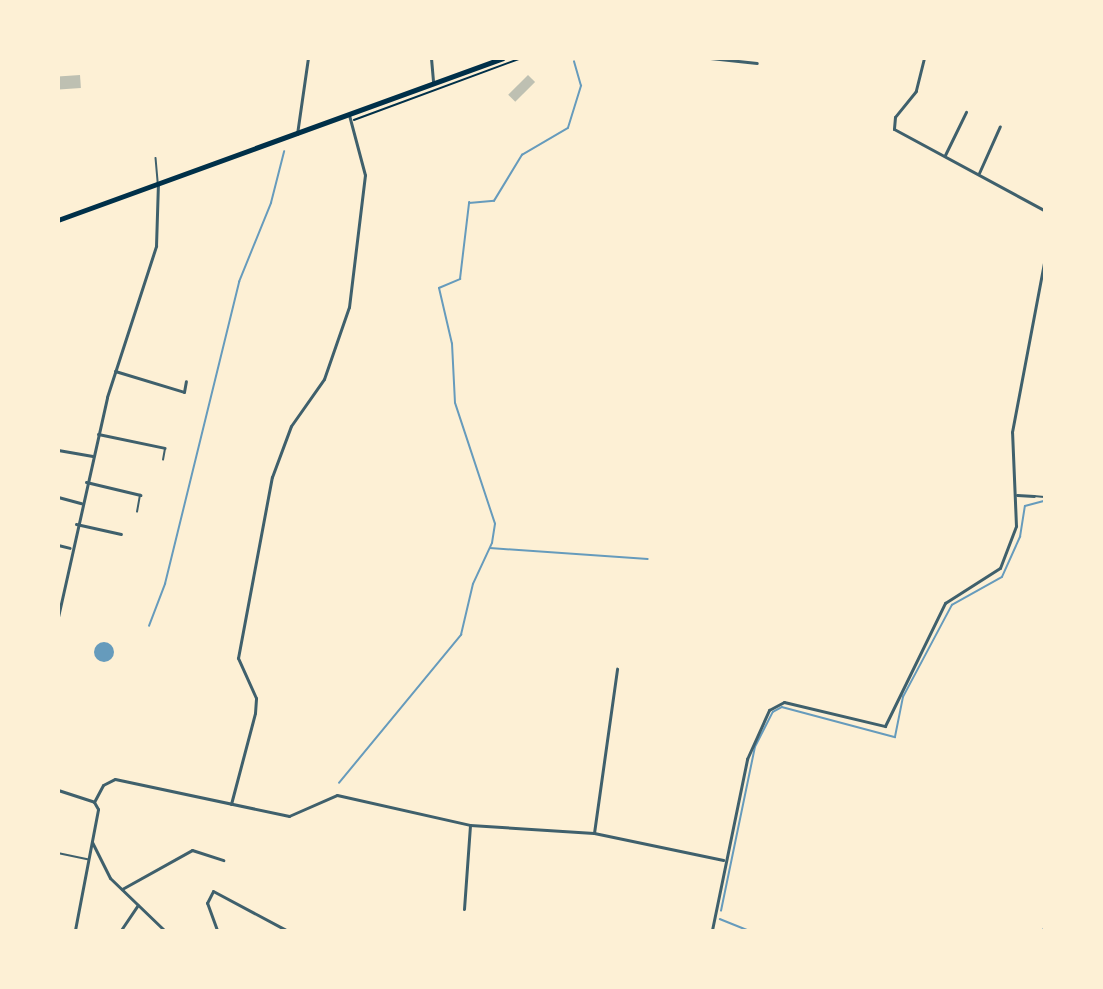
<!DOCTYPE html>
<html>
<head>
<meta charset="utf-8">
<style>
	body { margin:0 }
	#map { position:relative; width:1103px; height:989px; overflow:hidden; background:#fdf0d5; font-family:Rubik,sans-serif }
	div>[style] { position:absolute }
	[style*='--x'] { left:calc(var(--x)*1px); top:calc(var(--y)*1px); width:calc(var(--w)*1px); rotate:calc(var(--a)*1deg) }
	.water>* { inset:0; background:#669bbc }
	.round { border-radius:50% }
	.stream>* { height:1.5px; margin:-0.75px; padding:0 0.75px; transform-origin:0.75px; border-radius:0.75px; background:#669bbc }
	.building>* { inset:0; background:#bec0b2; transform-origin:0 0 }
	.path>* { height:1.5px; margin:-0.75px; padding:0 0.75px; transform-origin:0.75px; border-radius:0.75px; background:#003049 }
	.service>* { height:1.5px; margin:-0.75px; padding:0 0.75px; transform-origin:0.75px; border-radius:0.75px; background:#3f606c }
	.minor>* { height:3px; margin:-1.5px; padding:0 1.5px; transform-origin:1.5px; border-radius:1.5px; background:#3f606c }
	.secondary>* { height:4.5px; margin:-2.25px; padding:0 2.25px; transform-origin:2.25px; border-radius:2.25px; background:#003049 }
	span { translate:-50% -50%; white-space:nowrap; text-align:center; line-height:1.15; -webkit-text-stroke:4.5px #fdf0d5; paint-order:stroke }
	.frame { position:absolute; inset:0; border:60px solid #fdf0d5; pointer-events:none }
</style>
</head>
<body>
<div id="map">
	<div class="water">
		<div class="round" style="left:94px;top:642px;width:20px;height:20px"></div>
	</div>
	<div class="stream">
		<div style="--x:490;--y:548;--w:158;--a:4"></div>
		<div style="--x:149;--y:626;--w:45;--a:-69.1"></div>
		<div style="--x:165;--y:584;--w:311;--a:-76.2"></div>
		<div style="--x:239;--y:282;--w:85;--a:-67.9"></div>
		<div style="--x:271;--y:203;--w:53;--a:-75.7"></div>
		<div style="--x:339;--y:783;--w:192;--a:-50.5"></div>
		<div style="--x:461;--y:635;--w:52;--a:-76.8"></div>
		<div style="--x:473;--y:584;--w:45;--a:-65.1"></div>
		<div style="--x:492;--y:543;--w:19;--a:-81"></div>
		<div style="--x:495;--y:524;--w:127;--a:-108.3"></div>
		<div style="--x:455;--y:403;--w:59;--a:-92.9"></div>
		<div style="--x:452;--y:344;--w:57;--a:-103.1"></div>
		<div style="--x:439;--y:288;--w:23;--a:-23"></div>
		<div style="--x:460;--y:279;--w:77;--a:-83.2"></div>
		<div style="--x:469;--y:203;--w:25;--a:-5"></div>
		<div style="--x:494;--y:201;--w:54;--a:-58.7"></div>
		<div style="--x:522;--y:155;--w:53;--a:-30.4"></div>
		<div style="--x:568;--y:128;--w:44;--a:-72.8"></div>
		<div style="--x:581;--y:86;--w:25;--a:-106"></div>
		<div style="--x:721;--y:911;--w:167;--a:-78.3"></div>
		<div style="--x:755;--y:747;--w:39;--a:-63"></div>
		<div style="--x:773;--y:712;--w:10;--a:-29"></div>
		<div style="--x:782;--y:707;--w:117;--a:14.9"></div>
		<div style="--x:895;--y:737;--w:41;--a:-78.7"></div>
		<div style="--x:903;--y:697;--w:104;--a:-62"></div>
		<div style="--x:952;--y:605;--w:57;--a:-29.2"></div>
		<div style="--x:1002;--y:577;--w:44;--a:-65.8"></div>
		<div style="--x:1020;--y:537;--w:31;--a:-81"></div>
		<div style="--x:1025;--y:506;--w:20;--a:-15"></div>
		<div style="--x:720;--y:919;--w:29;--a:22"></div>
		<div style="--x:1043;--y:930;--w:2;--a:-63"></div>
	</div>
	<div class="building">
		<div style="left:80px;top:75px;width:13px;height:22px;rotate:86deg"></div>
		<div style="left:528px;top:75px;width:10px;height:28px;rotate:45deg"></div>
	</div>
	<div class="path">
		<div style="--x:354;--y:120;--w:179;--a:-20.3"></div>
	</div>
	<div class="service">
		<div style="--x:156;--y:158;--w:25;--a:85"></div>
		<div style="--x:163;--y:460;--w:11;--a:-80"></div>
		<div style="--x:1034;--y:496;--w:10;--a:6"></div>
		<div style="--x:137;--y:512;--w:17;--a:-80"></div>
		<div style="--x:58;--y:853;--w:30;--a:12"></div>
	</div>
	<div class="minor">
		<div style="--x:431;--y:58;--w:25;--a:85"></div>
		<div style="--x:710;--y:58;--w:47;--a:6.1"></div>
		<div style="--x:924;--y:58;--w:34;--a:104"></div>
		<div style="--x:916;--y:91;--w:33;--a:129"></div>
		<div style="--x:895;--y:117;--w:12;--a:95"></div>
		<div style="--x:894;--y:129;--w:170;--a:28.4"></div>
		<div style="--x:297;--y:134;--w:77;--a:-81.8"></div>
		<div style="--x:945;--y:155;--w:48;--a:-64"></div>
		<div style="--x:979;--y:173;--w:51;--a:-65.9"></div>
		<div style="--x:115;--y:371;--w:72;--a:16.9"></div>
		<div style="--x:184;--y:392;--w:11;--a:-80"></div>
		<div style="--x:98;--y:434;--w:68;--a:11.8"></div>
		<div style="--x:58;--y:450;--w:35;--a:10"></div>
		<div style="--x:86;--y:482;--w:56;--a:13.5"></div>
		<div style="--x:1017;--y:495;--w:17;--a:3"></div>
		<div style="--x:58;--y:497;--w:24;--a:15"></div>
		<div style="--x:76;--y:524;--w:46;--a:12.5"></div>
		<div style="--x:58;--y:545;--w:12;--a:14"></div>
		<div style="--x:58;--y:617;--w:225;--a:-77.4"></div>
		<div style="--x:107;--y:397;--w:159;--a:-72"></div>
		<div style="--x:156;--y:246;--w:62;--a:-88.2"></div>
		<div style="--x:58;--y:790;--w:38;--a:18"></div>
		<div style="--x:94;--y:802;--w:19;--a:-62"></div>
		<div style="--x:103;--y:785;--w:13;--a:-27"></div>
		<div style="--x:115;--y:779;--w:178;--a:12"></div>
		<div style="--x:289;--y:816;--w:52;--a:-23.6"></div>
		<div style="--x:337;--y:795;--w:136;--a:12.7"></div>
		<div style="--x:470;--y:825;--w:124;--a:3.7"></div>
		<div style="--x:594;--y:833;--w:132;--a:11.8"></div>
		<div style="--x:231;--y:804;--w:94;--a:-75.2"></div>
		<div style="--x:255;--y:713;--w:15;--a:-86"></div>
		<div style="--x:256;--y:698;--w:44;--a:-114.2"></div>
		<div style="--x:238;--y:658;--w:184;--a:-79.4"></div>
		<div style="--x:272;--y:477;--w:54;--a:-69.6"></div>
		<div style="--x:291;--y:426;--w:57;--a:-54.9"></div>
		<div style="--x:324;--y:379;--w:76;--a:-70.9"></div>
		<div style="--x:349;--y:307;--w:133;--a:-83.1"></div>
		<div style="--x:365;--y:175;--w:62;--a:-104.9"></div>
		<div style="--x:594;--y:833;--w:166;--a:-82"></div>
		<div style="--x:92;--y:842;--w:40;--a:63.4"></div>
		<div style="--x:110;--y:878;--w:75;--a:43.9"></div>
		<div style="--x:122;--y:889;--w:80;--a:-29.1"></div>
		<div style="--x:192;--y:850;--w:33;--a:18"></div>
		<div style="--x:464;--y:909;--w:84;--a:-85.9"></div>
		<div style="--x:75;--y:930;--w:123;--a:-79.2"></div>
		<div style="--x:98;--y:809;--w:8;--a:-120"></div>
		<div style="--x:121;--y:930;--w:30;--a:-56"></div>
		<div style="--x:217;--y:930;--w:29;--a:-110"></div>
		<div style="--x:207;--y:903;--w:13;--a:-63"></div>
		<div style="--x:213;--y:891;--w:83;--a:28.1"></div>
		<div style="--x:712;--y:930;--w:175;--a:-78.4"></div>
		<div style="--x:747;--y:759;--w:54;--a:-65.8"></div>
		<div style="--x:769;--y:710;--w:17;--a:-28"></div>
		<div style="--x:784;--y:702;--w:104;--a:13.4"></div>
		<div style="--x:885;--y:726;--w:137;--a:-64"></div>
		<div style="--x:945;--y:603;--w:65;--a:-32.5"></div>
		<div style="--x:1000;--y:568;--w:45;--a:-69.1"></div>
		<div style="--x:1016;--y:526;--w:94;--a:-92.4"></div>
		<div style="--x:1012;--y:432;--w:172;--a:-79.3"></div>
	</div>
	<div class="secondary">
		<div style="--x:58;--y:220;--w:473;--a:-20"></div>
	</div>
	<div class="frame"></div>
</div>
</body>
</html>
